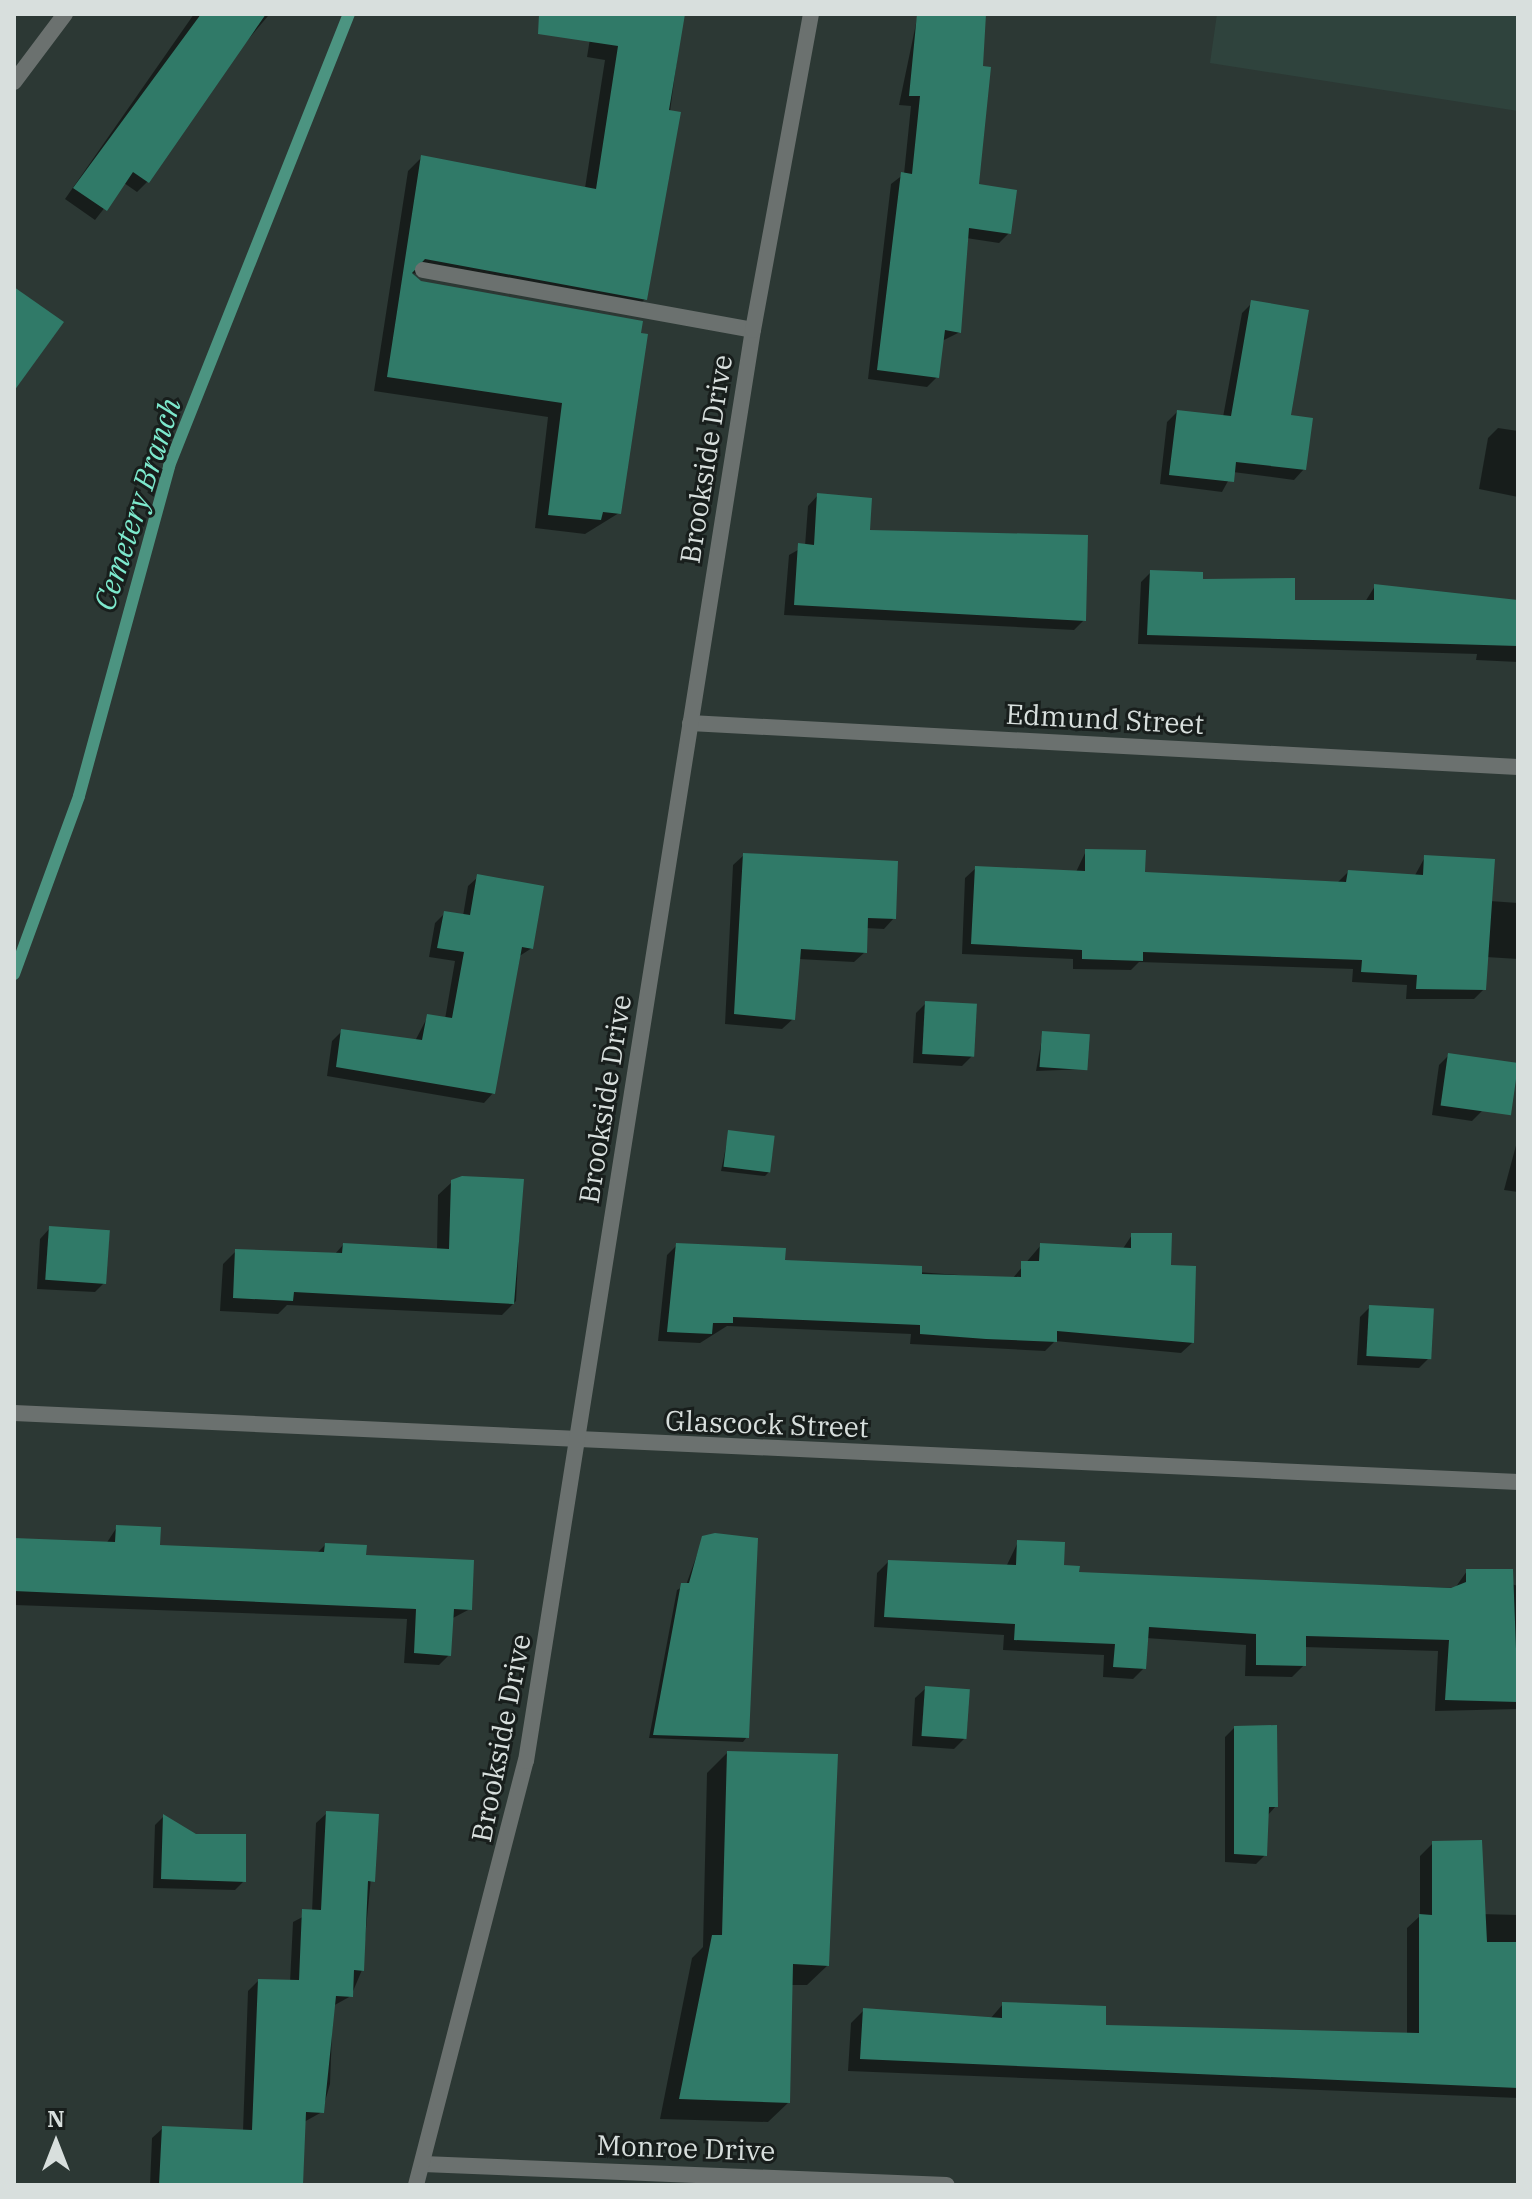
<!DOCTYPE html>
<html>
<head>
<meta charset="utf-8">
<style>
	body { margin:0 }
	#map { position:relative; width:1532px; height:2199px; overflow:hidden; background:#2c3834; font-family:"IBM Plex Serif",serif }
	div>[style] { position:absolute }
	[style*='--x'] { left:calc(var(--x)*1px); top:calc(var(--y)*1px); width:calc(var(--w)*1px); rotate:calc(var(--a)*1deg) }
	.built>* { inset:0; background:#2f433d }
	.shadow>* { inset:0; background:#0007 }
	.stream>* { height:12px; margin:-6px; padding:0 6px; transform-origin:6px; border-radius:6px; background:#4c9481 }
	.building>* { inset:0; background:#307a68; transform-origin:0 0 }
	.minor>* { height:16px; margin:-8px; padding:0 8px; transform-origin:8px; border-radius:8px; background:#6b716f }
	.tertiary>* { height:16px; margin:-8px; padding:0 8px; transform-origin:8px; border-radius:8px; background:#6b716f }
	span { translate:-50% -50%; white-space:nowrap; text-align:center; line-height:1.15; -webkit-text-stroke:6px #181e1c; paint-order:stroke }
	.street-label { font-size:28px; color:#d8dfdd }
	.water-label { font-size:30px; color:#7de9cd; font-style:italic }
	.frame { position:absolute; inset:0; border:16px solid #d8dfdd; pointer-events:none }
	.north { position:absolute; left:16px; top:2103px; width:80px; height:80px; -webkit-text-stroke:6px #181e1c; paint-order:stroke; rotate:0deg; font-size:22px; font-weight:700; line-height:32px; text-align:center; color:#d8dfdd }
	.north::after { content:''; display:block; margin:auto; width:28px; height:36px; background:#d8dfdd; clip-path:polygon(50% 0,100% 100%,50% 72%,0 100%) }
</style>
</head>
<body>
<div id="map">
	<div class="built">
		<div style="clip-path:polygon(1217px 14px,1518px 14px,1518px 111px,1210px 63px)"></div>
	</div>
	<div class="shadow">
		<div style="clip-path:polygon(194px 14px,268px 16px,219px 74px,147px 182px,137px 192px,124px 183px,95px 220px,65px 199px)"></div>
		<div style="clip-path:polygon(594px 14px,683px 14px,645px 299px,631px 313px,413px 273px,420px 283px,640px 323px,619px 513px,585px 534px,535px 528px,548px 417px,374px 391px,408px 171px,422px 157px,585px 188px,605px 60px,587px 57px)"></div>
		<div style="clip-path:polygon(918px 14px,984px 14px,976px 186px,1009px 233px,999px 243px,966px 238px,960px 332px,942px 341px,937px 377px,927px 387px,868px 379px,891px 184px,904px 174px,911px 106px,899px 105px)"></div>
		<div style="clip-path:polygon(1252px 303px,1304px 469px,1294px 480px,1233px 472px,1222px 492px,1160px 484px,1167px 422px,1177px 412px,1223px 417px,1242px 313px)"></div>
		<div style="clip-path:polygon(1498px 428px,1518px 431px,1518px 497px,1479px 489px,1488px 438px)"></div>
		<div style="clip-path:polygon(818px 495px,868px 532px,1084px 620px,1074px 630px,784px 615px,789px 555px,805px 546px,808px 506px)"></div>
		<div style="clip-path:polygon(1151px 572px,1293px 602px,1365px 602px,1375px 586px,1518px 601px,1518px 662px,1476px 660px,1477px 654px,1138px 644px,1141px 582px)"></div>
		<div style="clip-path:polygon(1086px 851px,1143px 874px,1338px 882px,1348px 872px,1414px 877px,1425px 857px,1490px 901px,1518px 903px,1518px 959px,1486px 957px,1484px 989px,1474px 999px,1406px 999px,1407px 985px,1352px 982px,1353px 969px,1139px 962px,1131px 970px,1073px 969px,1073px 959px,962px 954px,965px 878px,976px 868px,1076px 872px)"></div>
		<div style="clip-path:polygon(744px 855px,894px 918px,884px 929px,866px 928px,865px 952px,854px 962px,798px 959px,793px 1019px,782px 1029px,725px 1024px,733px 865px)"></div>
		<div style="clip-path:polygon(478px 877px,532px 948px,518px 957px,493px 1093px,484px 1103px,327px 1076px,332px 1041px,342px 1031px,415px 1041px,428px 1016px,445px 1019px,455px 961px,429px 957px,435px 923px,445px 913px,463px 916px,468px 886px)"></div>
		<div style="clip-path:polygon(926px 1003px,972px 1056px,962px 1066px,913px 1063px,916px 1013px)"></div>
		<div style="clip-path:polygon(1043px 1033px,1086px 1069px,1036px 1071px)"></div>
		<div style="clip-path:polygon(1449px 1055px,1482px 1111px,1472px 1121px,1432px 1115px,1439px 1065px)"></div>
		<div style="clip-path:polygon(729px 1132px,769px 1172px,765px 1176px,721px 1171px)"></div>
		<div style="clip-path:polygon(1518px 1138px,1518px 1192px,1504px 1190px)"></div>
		<div style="clip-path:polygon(522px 1181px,516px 1301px,502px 1315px,287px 1305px,278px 1314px,220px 1311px,223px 1264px,236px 1251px,334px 1255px,343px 1245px,437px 1250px,438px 1195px,452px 1182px)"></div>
		<div style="clip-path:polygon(50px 1228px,105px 1282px,95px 1292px,37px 1289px,40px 1239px)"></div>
		<div style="clip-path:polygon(1132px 1235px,1169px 1267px,1192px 1343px,1181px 1353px,1055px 1341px,1045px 1351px,910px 1344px,911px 1334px,727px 1326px,700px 1343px,658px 1341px,667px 1255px,677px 1245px,783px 1262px,1012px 1279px,1041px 1245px,1122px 1250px)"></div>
		<div style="clip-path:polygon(1370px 1307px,1429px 1358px,1419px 1368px,1357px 1365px,1360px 1317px)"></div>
		<div style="clip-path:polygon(117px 1527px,158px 1547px,317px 1553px,325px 1545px,470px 1609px,451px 1619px,449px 1655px,439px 1665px,404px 1663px,407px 1619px,14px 1605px,14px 1540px,106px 1544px)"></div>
		<div style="clip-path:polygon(703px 1538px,747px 1737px,743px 1742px,649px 1738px,677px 1590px,686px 1585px)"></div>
		<div style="clip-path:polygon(1018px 1542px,1077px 1574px,1455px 1588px,1467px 1571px,1518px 1586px,1518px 1709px,1435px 1711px,1438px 1651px,1304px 1647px,1304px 1665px,1292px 1677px,1245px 1676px,1246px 1645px,1146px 1638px,1144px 1668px,1133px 1679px,1103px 1677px,1104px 1655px,1003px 1650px,1004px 1635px,874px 1627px,877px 1573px,888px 1562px,1006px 1567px)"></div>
		<div style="clip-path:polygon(926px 1688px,964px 1739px,954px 1749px,912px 1746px,915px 1698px)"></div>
		<div style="clip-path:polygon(1234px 1728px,1276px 1806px,1267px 1816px,1265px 1855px,1256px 1864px,1225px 1862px,1225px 1737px)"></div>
		<div style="clip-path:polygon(727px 1753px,828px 1965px,807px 1985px,791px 1985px,789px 2102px,768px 2122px,660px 2119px,692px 1958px,703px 1947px,707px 1773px)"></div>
		<div style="clip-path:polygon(327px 1813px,377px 1816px,362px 1970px,351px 1996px,333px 2006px,330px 2084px,322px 2112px,304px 2122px,301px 2185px,150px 2185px,152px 2138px,163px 2128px,243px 2131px,248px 1991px,258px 1981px,290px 1982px,293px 1922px,312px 1912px,316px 1823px)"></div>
		<div style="clip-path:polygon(163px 1817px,244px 1881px,235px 1890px,153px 1888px,155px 1825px)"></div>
		<div style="clip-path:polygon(1433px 1843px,1480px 1914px,1518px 1915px,1518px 2098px,848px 2071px,851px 2023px,864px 2010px,990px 2019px,1003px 2004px,1104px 2027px,1407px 2034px,1407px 1928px,1420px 1916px,1420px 1856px)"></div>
	</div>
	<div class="stream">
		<div style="--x:14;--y:974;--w:189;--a:-69.9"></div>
		<div style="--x:79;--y:796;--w:342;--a:-74.7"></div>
		<div style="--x:169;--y:466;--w:487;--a:-68.3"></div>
	</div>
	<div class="building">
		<div style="clip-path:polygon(201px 14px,266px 14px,149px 183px,133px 172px,107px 211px,73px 188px)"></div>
		<div style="clip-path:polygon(539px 14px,685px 14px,669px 110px,681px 112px,647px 300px,425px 259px,412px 273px,421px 281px,643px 321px,641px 333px,648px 334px,621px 514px,603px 512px,601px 520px,548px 515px,562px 403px,387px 377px,421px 155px,596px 189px,618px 46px,538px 34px)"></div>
		<div style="clip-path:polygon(917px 14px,986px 14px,983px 66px,991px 67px,979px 184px,1017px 190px,1011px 234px,969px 228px,961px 333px,945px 330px,939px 378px,877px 370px,901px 172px,912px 174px,920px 96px,909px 96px)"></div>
		<div style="clip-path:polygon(14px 287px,64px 322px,14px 391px)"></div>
		<div style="clip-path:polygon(1251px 300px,1309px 310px,1291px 415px,1313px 418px,1306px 470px,1236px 462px,1234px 482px,1169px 475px,1177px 410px,1231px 416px)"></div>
		<div style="clip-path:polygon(817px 493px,872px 498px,870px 530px,1088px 535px,1086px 621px,794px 605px,798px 543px,814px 545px)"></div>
		<div style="clip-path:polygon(1150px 570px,1203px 572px,1203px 579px,1295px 578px,1295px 600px,1374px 600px,1374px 584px,1518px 600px,1518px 646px,1147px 635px)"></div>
		<div style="clip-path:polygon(1085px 849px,1146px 850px,1145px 872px,1346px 882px,1348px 870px,1423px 875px,1424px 855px,1495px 859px,1486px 990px,1416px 989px,1417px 975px,1361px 972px,1362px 960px,1143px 952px,1143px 961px,1082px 959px,1082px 950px,971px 944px,975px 866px,1085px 871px)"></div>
		<div style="clip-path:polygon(743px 853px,898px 861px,896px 919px,868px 918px,867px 953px,801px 949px,795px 1020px,734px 1014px)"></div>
		<div style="clip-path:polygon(477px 874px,544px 886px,533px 949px,522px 947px,495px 1094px,336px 1067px,341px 1029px,422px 1040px,427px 1014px,452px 1018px,464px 952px,437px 948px,444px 911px,470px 915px)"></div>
		<div style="left:925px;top:1001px;width:52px;height:53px;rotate:3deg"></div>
		<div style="left:1042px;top:1031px;width:48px;height:36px;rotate:4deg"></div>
		<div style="left:1448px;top:1053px;width:71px;height:53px;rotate:8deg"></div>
		<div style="left:728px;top:1130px;width:47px;height:37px;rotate:7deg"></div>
		<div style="clip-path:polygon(462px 1176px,524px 1179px,514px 1304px,294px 1292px,293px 1301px,233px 1298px,235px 1249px,342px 1253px,343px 1243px,449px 1249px,451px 1180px)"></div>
		<div style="left:49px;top:1226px;width:61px;height:54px;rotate:4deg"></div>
		<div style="clip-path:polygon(1131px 1233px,1172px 1233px,1171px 1265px,1196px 1266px,1194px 1343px,1057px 1331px,1057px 1342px,986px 1339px,920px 1334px,920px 1325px,733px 1317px,733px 1323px,713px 1323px,712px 1334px,667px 1332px,676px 1243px,786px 1248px,785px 1260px,922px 1266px,922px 1274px,1021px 1277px,1021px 1261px,1039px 1261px,1040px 1243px,1131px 1248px)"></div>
		<div style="left:1369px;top:1305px;width:65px;height:51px;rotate:3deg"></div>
		<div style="clip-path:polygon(116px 1525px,161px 1527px,160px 1545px,324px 1552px,325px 1543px,367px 1545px,366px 1555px,474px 1560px,472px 1610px,454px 1609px,451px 1656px,414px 1653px,416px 1609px,14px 1591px,14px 1538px,115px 1542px)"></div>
		<div style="clip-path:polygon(715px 1533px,758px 1538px,749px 1738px,653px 1735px,681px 1583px,689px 1583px,702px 1536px)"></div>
		<div style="clip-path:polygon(1017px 1540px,1065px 1542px,1064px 1565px,1080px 1566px,1079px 1572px,1451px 1588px,1466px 1582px,1466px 1569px,1513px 1569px,1518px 1702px,1445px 1700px,1449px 1640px,1306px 1636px,1306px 1666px,1256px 1665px,1256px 1634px,1149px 1627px,1146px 1669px,1113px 1667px,1115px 1644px,1014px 1640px,1015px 1624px,884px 1617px,888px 1560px,1016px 1565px)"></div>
		<div style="left:925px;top:1686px;width:45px;height:50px;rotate:4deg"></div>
		<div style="clip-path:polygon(1277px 1725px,1278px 1807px,1269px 1807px,1267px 1856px,1234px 1854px,1234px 1726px)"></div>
		<div style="clip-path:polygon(727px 1751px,838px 1754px,829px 1966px,793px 1964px,790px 2103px,679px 2099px,712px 1935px,722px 1935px)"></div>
		<div style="clip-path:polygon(326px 1811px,379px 1814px,375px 1882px,368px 1881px,364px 1971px,354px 1970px,353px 1997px,336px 1996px,324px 2113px,306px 2112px,303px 2185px,159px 2185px,162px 2126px,252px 2130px,258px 1979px,299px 1980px,302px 1909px,321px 1910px)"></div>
		<div style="clip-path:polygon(163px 1814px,196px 1834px,246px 1834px,246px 1882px,161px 1879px)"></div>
		<div style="clip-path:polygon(1482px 1840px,1487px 1942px,1518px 1942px,1518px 2088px,860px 2059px,863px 2008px,1002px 2018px,1002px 2002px,1106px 2006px,1106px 2025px,1419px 2033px,1419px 1914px,1432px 1915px,1432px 1841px)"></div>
	</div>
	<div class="minor">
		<div style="--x:14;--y:82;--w:85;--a:-53.1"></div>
		<div style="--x:423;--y:270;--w:335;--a:10.3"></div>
		<div style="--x:690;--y:723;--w:829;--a:3.04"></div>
		<div style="--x:423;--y:2164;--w:524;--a:2.29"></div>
	</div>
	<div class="tertiary">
		<div style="--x:14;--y:1413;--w:1506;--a:2.63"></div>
		<div style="--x:416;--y:2185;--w:438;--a:-75.5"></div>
		<div style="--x:526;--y:1761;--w:1449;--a:-80.99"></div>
		<div style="--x:753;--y:330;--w:321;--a:-79.6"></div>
	</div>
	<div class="street-label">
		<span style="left:706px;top:459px;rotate:-81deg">Brookside Drive</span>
		<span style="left:1105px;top:719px;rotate:3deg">Edmund Street</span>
		<span style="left:605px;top:1099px;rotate:-81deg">Brookside Drive</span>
		<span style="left:767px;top:1424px;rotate:2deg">Glascock Street</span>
		<span style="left:501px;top:1738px;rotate:-79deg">Brookside Drive</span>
		<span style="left:686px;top:2148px;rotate:2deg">Monroe Drive</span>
	</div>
	<div class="water-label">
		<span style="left:137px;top:504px;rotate:-72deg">Cemetery Branch</span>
	</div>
	<div class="frame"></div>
	<div class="north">N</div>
</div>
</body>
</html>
